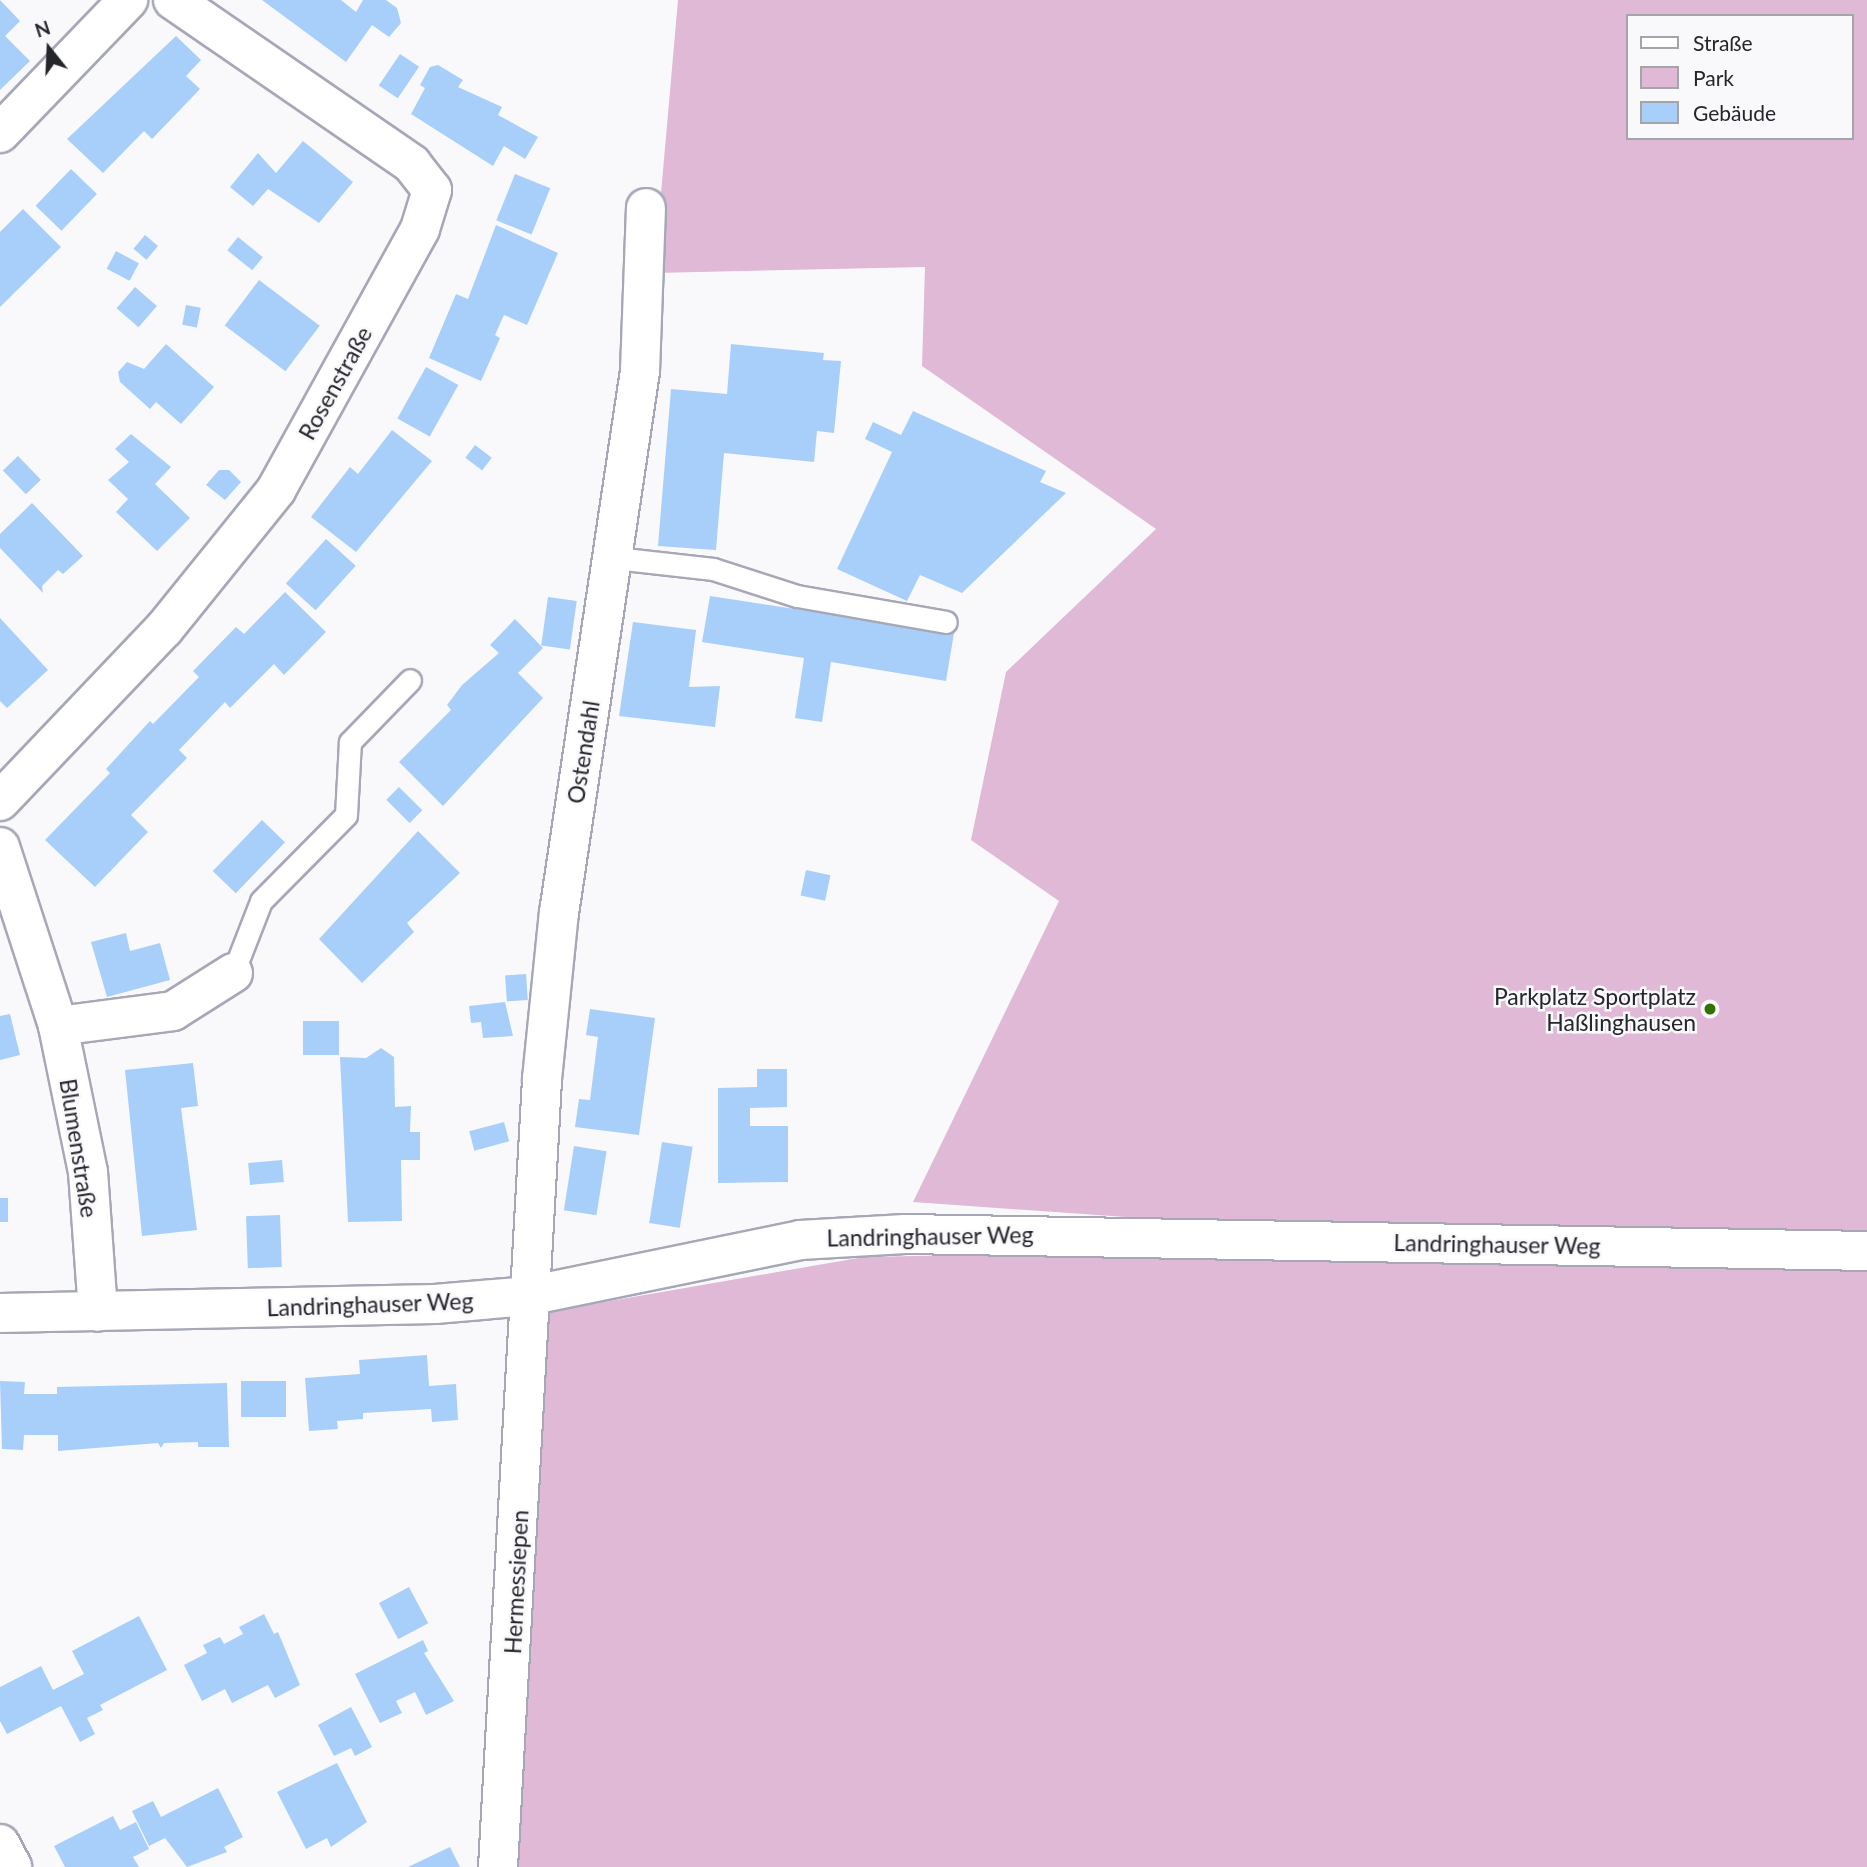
<!DOCTYPE html>
<html>
<head>
<meta charset="utf-8">
<style>
	body { margin:0 }
	#map { position:relative; width:1867px; height:1867px; overflow:hidden; background:#f9f9fc; font-family:Lato,sans-serif }
	div>[style] { position:absolute }
	[style*='--x'] { left:calc(var(--x)*1px); top:calc(var(--y)*1px); width:calc(var(--w)*1px); rotate:calc(var(--a)*1deg) }
	.green>* { inset:0; background:#dfb9d5 }
	.building>* { inset:0; background:#a7cffa; transform-origin:0 0 }
	.roads { filter:drop-shadow(2px 0 #a6a8b7) drop-shadow(-2px 0 #a6a8b7) drop-shadow(0 2px #a6a8b7) drop-shadow(0 -2px #a6a8b7) }
	.service>* { height:21px; margin:-10.5px; padding:0 10.5px; transform-origin:10.5px; border-radius:10.5px; background:#fff }
	.minor>* { height:38px; margin:-19px; padding:0 19px; transform-origin:19px; border-radius:19px; background:#fff }
	.dots>* { width:19px; height:19px; translate:-50% -50%; box-sizing:border-box; border:4px solid #f9f9fc; border-radius:50% }
	span { translate:-50% -50%; white-space:nowrap; text-align:center; line-height:1.15; -webkit-text-stroke:5px #f9f9fc; paint-order:stroke }
	.street-label { font-size:23px; color:#25262b }
	.poi-label { font-size:23px; color:#25262b }
	.right { translate:-100% -50%; text-align:right }
	.legend { position:absolute; left:1626px; top:14px; width:228px; height:126px; box-sizing:border-box; background:#f9f9fc; border:2px solid #a4a5a8; margin:0; padding:9px 12px; list-style:none; font-size:21px; color:#25262b }
	.legend li { display:flex; align-items:center; gap:14px; height:35px }
	.legend b { width:35px; border:2px solid #a4a5a8 }
	.north { position:absolute; left:14px; top:14px; width:70px; height:70px; -webkit-text-stroke:5px #f9f9fc; paint-order:stroke; rotate:342deg; font-size:19px; font-weight:700; line-height:28px; text-align:center; color:#25262b }
	.north::after { content:''; display:block; margin:auto; width:24px; height:32px; background:#25262b; clip-path:polygon(50% 0,100% 100%,50% 72%,0 100%) }
</style>
</head>
<body>
<div id="map">
	<div class="green">
		<div style="clip-path:polygon(evenodd,678px 0,1867px 0,1867px 1234px,1225px 1224px,913px 1202px,1059px 901px,971px 840px,1006px 672px,1156px 529px,922px 366px,925px 267px,654px 273px,678px 0,1627px 16px,1851px 16px,1851px 138px,1627px 138px,1627px 16px)"></div>
		<div style="clip-path:polygon(1066px 1253px,1867px 1267px,1867px 1867px,511px 1867px,541px 1313px,864px 1257px)"></div>
	</div>
	<div class="building">
		<div style="clip-path:polygon(0 0,20px 21px,5px 36px,30px 61px,0 90px)"></div>
		<div style="clip-path:polygon(262px 0,341px 0,356px 12px,363px 0,386px 0,397px 8px,401px 23px,389px 37px,372px 25px,346px 62px)"></div>
		<div style="clip-path:polygon(176px 36px,201px 60px,186px 76px,200px 89px,152px 139px,144px 131px,103px 173px,67px 139px)"></div>
		<div style="left:400px;top:54px;width:23px;height:38px;rotate:34deg"></div>
		<div style="clip-path:polygon(438px 65px,463px 80px,458px 87px,502px 107px,498px 115px,538px 137px,525px 159px,504px 146px,493px 166px,411px 114px,425px 88px,420px 85px,430px 67px)"></div>
		<div style="clip-path:polygon(303px 141px,353px 182px,319px 223px,268px 189px,253px 206px,230px 187px,258px 153px,276px 173px)"></div>
		<div style="left:71px;top:169px;width:36px;height:51px;rotate:44deg"></div>
		<div style="left:515px;top:174px;width:38px;height:50px;rotate:22deg"></div>
		<div style="clip-path:polygon(23px 209px,61px 247px,0 307px,0 232px)"></div>
		<div style="clip-path:polygon(496px 225px,558px 253px,527px 325px,504px 315px,495px 335px,500px 338px,481px 381px,429px 358px,456px 294px,468px 299px)"></div>
		<div style="left:145px;top:235px;width:17px;height:18px;rotate:40deg"></div>
		<div style="left:238px;top:237px;width:32px;height:17px;rotate:39deg"></div>
		<div style="left:116px;top:251px;width:26px;height:20px;rotate:28deg"></div>
		<div style="left:259px;top:280px;width:76px;height:57px;rotate:37deg"></div>
		<div style="left:135px;top:287px;width:29px;height:28px;rotate:41deg"></div>
		<div style="left:186px;top:305px;width:15px;height:20px;rotate:11deg"></div>
		<div style="clip-path:polygon(166px 344px,214px 387px,181px 424px,156px 402px,150px 409px,120px 382px,118px 372px,127px 362px,144px 369px)"></div>
		<div style="clip-path:polygon(731px 344px,824px 353px,823px 360px,841px 361px,834px 433px,817px 431px,814px 462px,724px 453px,716px 550px,658px 546px,671px 389px,727px 394px)"></div>
		<div style="left:426px;top:367px;width:37px;height:59px;rotate:29deg"></div>
		<div style="clip-path:polygon(913px 411px,1046px 471px,1040px 482px,1066px 493px,962px 593px,920px 575px,907px 601px,837px 569px,892px 452px,865px 439px,873px 422px,901px 435px)"></div>
		<div style="clip-path:polygon(392px 430px,432px 461px,356px 552px,311px 517px,350px 467px,358px 474px)"></div>
		<div style="clip-path:polygon(131px 434px,171px 467px,155px 484px,190px 518px,157px 551px,116px 512px,128px 499px,108px 480px,129px 462px,115px 449px)"></div>
		<div style="left:475px;top:445px;width:21px;height:16px;rotate:37deg"></div>
		<div style="left:18px;top:456px;width:33px;height:21px;rotate:46deg"></div>
		<div style="clip-path:polygon(219px 470px,229px 470px,241px 482px,225px 500px,206px 485px)"></div>
		<div style="clip-path:polygon(32px 503px,83px 556px,63px 574px,58px 570px,42px 586px,43px 593px,0 548px,0 534px)"></div>
		<div style="left:326px;top:539px;width:40px;height:60px;rotate:42deg"></div>
		<div style="clip-path:polygon(285px 592px,326px 632px,284px 675px,274px 664px,230px 708px,225px 702px,179px 750px,187px 758px,131px 815px,148px 832px,95px 887px,45px 840px,110px 773px,106px 769px,150px 721px,153px 724px,199px 677px,193px 671px,236px 627px,244px 634px)"></div>
		<div style="clip-path:polygon(710px 596px,954px 633px,946px 681px,831px 662px,822px 722px,795px 718px,804px 658px,702px 642px)"></div>
		<div style="left:548px;top:597px;width:29px;height:49px;rotate:8deg"></div>
		<div style="clip-path:polygon(0 618px,48px 670px,7px 708px,0 701px)"></div>
		<div style="clip-path:polygon(515px 619px,543px 648px,518px 673px,543px 698px,443px 806px,399px 762px,451px 710px,447px 705px,462px 685px,499px 653px,490px 645px)"></div>
		<div style="clip-path:polygon(633px 622px,696px 630px,689px 687px,720px 686px,715px 727px,619px 716px)"></div>
		<div style="left:399px;top:787px;width:33px;height:18px;rotate:45deg"></div>
		<div style="left:262px;top:820px;width:32px;height:71px;rotate:44deg"></div>
		<div style="clip-path:polygon(418px 831px,460px 873px,407px 923px,414px 932px,362px 983px,319px 939px)"></div>
		<div style="left:806px;top:870px;width:25px;height:26px;rotate:12deg"></div>
		<div style="clip-path:polygon(126px 933px,130px 951px,160px 943px,170px 980px,107px 997px,91px 942px)"></div>
		<div style="left:526px;top:974px;width:26px;height:21px;rotate:86deg"></div>
		<div style="clip-path:polygon(505px 1002px,513px 1036px,483px 1038px,481px 1022px,471px 1023px,469px 1006px)"></div>
		<div style="clip-path:polygon(590px 1009px,655px 1018px,639px 1135px,575px 1127px,579px 1099px,590px 1100px,598px 1037px,586px 1035px)"></div>
		<div style="clip-path:polygon(10px 1014px,20px 1055px,0 1060px,0 1016px)"></div>
		<div style="left:339px;top:1021px;width:34px;height:36px;rotate:90deg"></div>
		<div style="clip-path:polygon(381px 1048px,394px 1057px,395px 1107px,411px 1106px,410px 1132px,420px 1132px,420px 1160px,401px 1160px,402px 1221px,348px 1222px,340px 1057px,366px 1058px)"></div>
		<div style="clip-path:polygon(193px 1063px,198px 1106px,181px 1108px,197px 1230px,142px 1236px,125px 1070px)"></div>
		<div style="clip-path:polygon(757px 1069px,787px 1069px,787px 1107px,750px 1108px,750px 1126px,788px 1126px,788px 1182px,718px 1183px,718px 1088px,757px 1087px)"></div>
		<div style="left:504px;top:1122px;width:20px;height:36px;rotate:75deg"></div>
		<div style="left:662px;top:1142px;width:31px;height:82px;rotate:9deg"></div>
		<div style="left:574px;top:1146px;width:33px;height:65px;rotate:9deg"></div>
		<div style="left:282px;top:1160px;width:22px;height:34px;rotate:85deg"></div>
		<div style="left:0;top:1198px;width:8px;height:24px"></div>
		<div style="left:280px;top:1215px;width:52px;height:34px;rotate:88deg"></div>
		<div style="clip-path:polygon(427px 1355px,429px 1386px,456px 1384px,458px 1420px,432px 1422px,431px 1409px,363px 1413px,363px 1419px,337px 1421px,338px 1429px,309px 1431px,305px 1378px,360px 1374px,359px 1360px)"></div>
		<div style="clip-path:polygon(0 1381px,25px 1382px,24px 1394px,57px 1394px,57px 1387px,227px 1383px,229px 1447px,198px 1447px,198px 1442px,164px 1443px,161px 1448px,158px 1443px,58px 1451px,58px 1435px,24px 1435px,23px 1450px,2px 1449px)"></div>
		<div style="left:286px;top:1381px;width:36px;height:45px;rotate:90deg"></div>
		<div style="left:409px;top:1587px;width:41px;height:34px;rotate:62deg"></div>
		<div style="clip-path:polygon(264px 1614px,274px 1634px,278px 1632px,300px 1685px,275px 1698px,268px 1685px,232px 1703px,225px 1689px,202px 1701px,184px 1665px,207px 1653px,203px 1645px,220px 1637px,224px 1644px,243px 1634px,239px 1627px)"></div>
		<div style="clip-path:polygon(139px 1616px,167px 1670px,100px 1705px,103px 1710px,87px 1718px,95px 1734px,80px 1742px,61px 1706px,7px 1734px,0 1721px,0 1687px,41px 1666px,53px 1690px,84px 1674px,72px 1651px)"></div>
		<div style="clip-path:polygon(423px 1640px,428px 1651px,424px 1653px,454px 1701px,426px 1715px,415px 1692px,396px 1701px,402px 1713px,380px 1723px,355px 1674px)"></div>
		<div style="clip-path:polygon(351px 1707px,372px 1747px,355px 1756px,351px 1748px,334px 1756px,318px 1725px)"></div>
		<div style="clip-path:polygon(337px 1763px,367px 1822px,331px 1847px,327px 1838px,306px 1849px,277px 1792px)"></div>
		<div style="clip-path:polygon(218px 1788px,243px 1837px,224px 1847px,227px 1852px,187px 1867px,165px 1838px,149px 1846px,132px 1811px,153px 1801px,161px 1817px)"></div>
		<div style="clip-path:polygon(113px 1816px,120px 1830px,136px 1822px,149px 1849px,133px 1857px,139px 1867px,65px 1867px,54px 1846px)"></div>
		<div style="clip-path:polygon(450px 1847px,460px 1867px,408px 1867px,431px 1856px)"></div>
	</div>
	<div class="roads">
		<div class="service">
			<div style="--x:615;--y:558;--w:99;--a:6.4"></div>
			<div style="--x:713;--y:569;--w:88;--a:17.8"></div>
			<div style="--x:797;--y:596;--w:151;--a:9.9"></div>
			<div style="--x:233;--y:973;--w:77;--a:-68.7"></div>
			<div style="--x:261;--y:901;--w:121;--a:-45.3"></div>
			<div style="--x:346;--y:815;--w:73;--a:-86.9"></div>
			<div style="--x:350;--y:742;--w:86;--a:-45.9"></div>
		</div>
		<div class="minor">
			<div style="--x:0;--y:133;--w:185;--a:-46.1"></div>
			<div style="--x:0;--y:801;--w:238;--a:-46.4"></div>
			<div style="--x:164;--y:629;--w:179;--a:-51.1"></div>
			<div style="--x:276;--y:490;--w:298;--a:-61.1"></div>
			<div style="--x:420;--y:229;--w:41;--a:-72.9"></div>
			<div style="--x:432;--y:190;--w:33;--a:-128"></div>
			<div style="--x:412;--y:164;--w:290;--a:-145.5"></div>
			<div style="--x:0;--y:847;--w:188;--a:72"></div>
			<div style="--x:58;--y:1026;--w:149;--a:78.4"></div>
			<div style="--x:88;--y:1172;--w:140;--a:85.9"></div>
			<div style="--x:58;--y:1026;--w:116;--a:-7.4"></div>
			<div style="--x:173;--y:1011;--w:71;--a:-32.3"></div>
			<div style="--x:0;--y:1313;--w:435;--a:-1.2"></div>
			<div style="--x:435;--y:1304;--w:93;--a:-4.9"></div>
			<div style="--x:528;--y:1296;--w:278;--a:-11.6"></div>
			<div style="--x:800;--y:1240;--w:105;--a:-3.3"></div>
			<div style="--x:905;--y:1234;--w:962;--a:1.01"></div>
			<div style="--x:0;--y:1844;--w:26;--a:62"></div>
			<div style="--x:498;--y:1867;--w:789;--a:-86.8"></div>
			<div style="--x:542;--y:1079;--w:167;--a:-84.2"></div>
			<div style="--x:559;--y:913;--w:548;--a:-81.5"></div>
			<div style="--x:640;--y:371;--w:163;--a:-87.9"></div>
		</div>
	</div>
	<div class="dots">
		<div style="left:1710px;top:1009px;background:#336f01"></div>
	</div>
	<div class="street-label">
		<span style="left:335px;top:383px;rotate:-61deg">Rosenstraße</span>
		<span style="left:583px;top:752px;rotate:-81deg">Ostendahl</span>
		<span style="left:79px;top:1148px;rotate:81deg">Blumenstraße</span>
		<span style="left:930px;top:1236px;rotate:-1deg">Landringhauser Weg</span>
		<span style="left:1497px;top:1244px;rotate:1deg">Landringhauser Weg</span>
		<span style="left:370px;top:1304px;rotate:-2deg">Landringhauser Weg</span>
		<span style="left:516px;top:1582px;rotate:-87deg">Hermessiepen</span>
	</div>
	<div class="poi-label">
		<span class="right" style="left:1696px;top:1009px">Parkplatz Sportplatz<br>Haßlinghausen</span>
	</div>
	<ul class="legend">
	<li><b style="height:9px;background:#fff"></b>Straße</li>
	<li><b style="height:19px;background:#dfb9d5"></b>Park</li>
	<li><b style="height:19px;background:#a7cffa"></b>Gebäude</li>
	</ul>
	<div class="north">N</div>
</div>
</body>
</html>
